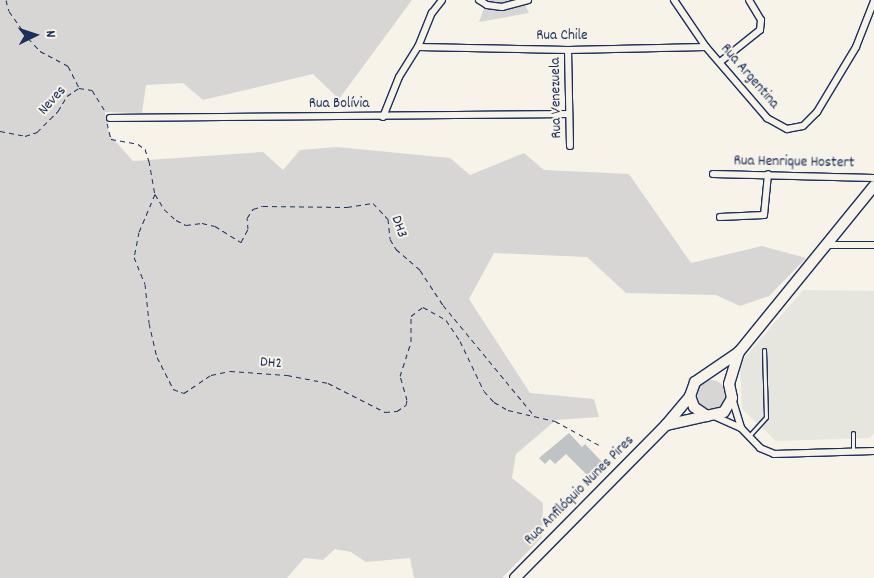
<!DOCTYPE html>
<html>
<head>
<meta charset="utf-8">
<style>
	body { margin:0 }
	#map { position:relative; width:874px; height:578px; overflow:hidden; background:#f7f3e8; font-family:Dekko,sans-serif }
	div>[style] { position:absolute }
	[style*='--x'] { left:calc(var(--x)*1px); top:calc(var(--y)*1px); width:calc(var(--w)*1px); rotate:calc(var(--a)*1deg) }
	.built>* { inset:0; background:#e6e5de }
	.green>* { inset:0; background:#d7d6d4 }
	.round { border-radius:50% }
	.building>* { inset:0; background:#c0c3c5 }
	.path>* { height:1px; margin-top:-0.5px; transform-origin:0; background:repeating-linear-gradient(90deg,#1b2f5e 0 5px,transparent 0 9px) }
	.roads { filter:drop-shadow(1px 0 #1b2f5e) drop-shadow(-1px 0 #1b2f5e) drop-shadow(0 1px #1b2f5e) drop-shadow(0 -1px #1b2f5e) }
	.service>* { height:3px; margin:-1.5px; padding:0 1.5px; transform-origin:1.5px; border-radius:1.5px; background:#f7f3e8 }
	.minor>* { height:6px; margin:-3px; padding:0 3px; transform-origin:3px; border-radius:3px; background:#f7f3e8 }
	.primary>* { height:10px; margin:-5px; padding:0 5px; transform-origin:5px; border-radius:5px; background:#f7f3e8 }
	span { translate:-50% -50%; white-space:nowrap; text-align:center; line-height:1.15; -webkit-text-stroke:4px #f7f3e8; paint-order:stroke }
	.street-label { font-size:15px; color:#1b2f5e }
	.north { position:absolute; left:10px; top:10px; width:50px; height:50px; -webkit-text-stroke:4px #f7f3e8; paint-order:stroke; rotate:86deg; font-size:14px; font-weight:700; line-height:20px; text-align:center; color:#1b2f5e }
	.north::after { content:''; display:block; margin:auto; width:18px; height:22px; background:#1b2f5e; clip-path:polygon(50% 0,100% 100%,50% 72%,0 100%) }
</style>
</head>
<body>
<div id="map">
	<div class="built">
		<div style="clip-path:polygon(803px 290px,874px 291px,874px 434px,869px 438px,776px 441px,742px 409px,740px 363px)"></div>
	</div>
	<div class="green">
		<div style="clip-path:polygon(0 0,412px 0,339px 99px,313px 74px,203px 100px,183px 83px,146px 85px,142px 113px,105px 112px,109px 134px,133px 161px,263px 152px,283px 170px,300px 150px,337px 147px,450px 158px,470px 175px,524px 153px,544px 170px,629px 174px,691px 263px,762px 246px,806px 258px,769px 296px,740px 306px,716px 295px,626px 293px,587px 257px,494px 253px,469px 299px,530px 393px,594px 399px,599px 417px,556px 420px,516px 454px,512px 478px,543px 503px,542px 537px,502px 578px,414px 578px,410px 558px,366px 562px,351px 552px,335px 549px,323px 560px,304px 558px,287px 578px,0 578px)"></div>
		<div style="clip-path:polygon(487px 0,523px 0,529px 13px,479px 22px)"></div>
		<div class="round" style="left:696px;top:380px;width:30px;height:30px"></div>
	</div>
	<div class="building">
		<div style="clip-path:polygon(569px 433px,582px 447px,585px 444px,605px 465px,591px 479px,566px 454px,555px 464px,550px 459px,545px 464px,539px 458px)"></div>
	</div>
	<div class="path">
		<div style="--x:6;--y:0;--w:11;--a:75"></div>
		<div style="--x:9;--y:11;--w:33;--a:55"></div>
		<div style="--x:28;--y:38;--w:18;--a:47"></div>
		<div style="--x:40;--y:51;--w:32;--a:28"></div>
		<div style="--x:68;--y:66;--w:25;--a:63"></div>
		<div style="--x:107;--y:123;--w:16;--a:76"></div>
		<div style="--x:111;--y:139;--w:27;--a:10"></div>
		<div style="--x:138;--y:144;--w:9;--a:36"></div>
		<div style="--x:145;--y:149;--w:13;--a:72"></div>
		<div style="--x:149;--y:161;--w:34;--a:80"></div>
		<div style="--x:155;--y:194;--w:41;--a:112.8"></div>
		<div style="--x:139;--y:232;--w:25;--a:101"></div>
		<div style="--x:134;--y:257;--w:29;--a:68"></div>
		<div style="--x:145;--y:284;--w:39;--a:84"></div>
		<div style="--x:149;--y:323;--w:35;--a:77"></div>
		<div style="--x:157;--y:357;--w:36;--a:63"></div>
		<div style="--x:173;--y:389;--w:12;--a:20"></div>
		<div style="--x:184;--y:393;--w:32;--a:-34"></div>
		<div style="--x:211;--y:375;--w:19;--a:-12"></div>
		<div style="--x:230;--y:371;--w:57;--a:4"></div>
		<div style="--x:287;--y:375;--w:42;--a:11"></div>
		<div style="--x:328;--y:383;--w:64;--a:27"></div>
		<div style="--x:385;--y:412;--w:12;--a:-5"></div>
		<div style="--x:397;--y:411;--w:11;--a:-34"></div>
		<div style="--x:406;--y:405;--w:5;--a:-79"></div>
		<div style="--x:407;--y:400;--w:25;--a:-106"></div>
		<div style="--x:400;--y:376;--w:36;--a:-72"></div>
		<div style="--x:411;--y:342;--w:26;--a:-90"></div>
		<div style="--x:411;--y:316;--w:15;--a:-37"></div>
		<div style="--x:423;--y:307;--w:26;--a:29"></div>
		<div style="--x:446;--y:320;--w:25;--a:56"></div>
		<div style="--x:460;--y:341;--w:55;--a:64.4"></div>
		<div style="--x:484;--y:391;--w:15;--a:48"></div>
		<div style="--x:494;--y:402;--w:16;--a:30"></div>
		<div style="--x:508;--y:410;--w:48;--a:13.2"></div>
		<div style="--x:555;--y:421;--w:50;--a:28.6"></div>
		<div style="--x:0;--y:131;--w:25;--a:11"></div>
		<div style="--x:25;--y:136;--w:13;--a:-18"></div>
		<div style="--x:37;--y:132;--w:30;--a:-45"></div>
		<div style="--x:58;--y:111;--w:17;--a:-59"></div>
		<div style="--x:67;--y:96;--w:14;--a:-34"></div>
		<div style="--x:79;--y:88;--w:13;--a:9"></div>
		<div style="--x:92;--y:90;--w:26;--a:58"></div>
		<div style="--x:155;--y:194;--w:17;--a:59"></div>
		<div style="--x:164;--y:209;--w:16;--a:43"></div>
		<div style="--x:176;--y:220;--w:11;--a:27"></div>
		<div style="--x:186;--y:225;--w:16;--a:-7"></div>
		<div style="--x:202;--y:223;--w:13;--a:13"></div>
		<div style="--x:215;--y:226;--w:31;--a:32"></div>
		<div style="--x:241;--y:242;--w:15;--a:-62"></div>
		<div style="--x:248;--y:229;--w:11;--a:-95"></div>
		<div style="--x:247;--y:218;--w:11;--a:-56"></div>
		<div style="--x:253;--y:209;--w:10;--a:-17"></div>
		<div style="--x:263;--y:206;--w:84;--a:0.7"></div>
		<div style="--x:347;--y:207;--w:26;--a:-9"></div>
		<div style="--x:373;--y:203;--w:22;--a:47"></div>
		<div style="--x:388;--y:219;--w:20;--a:84"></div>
		<div style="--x:390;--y:239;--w:12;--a:59"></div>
		<div style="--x:396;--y:249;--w:32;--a:41"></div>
		<div style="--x:420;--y:270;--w:42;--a:56.7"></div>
		<div style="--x:443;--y:305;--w:141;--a:50.5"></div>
	</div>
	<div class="roads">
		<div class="service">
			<div style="--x:853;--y:433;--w:18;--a:90"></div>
			<div style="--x:749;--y:436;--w:25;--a:-48"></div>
			<div style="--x:766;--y:417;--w:67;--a:-91.7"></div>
		</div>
		<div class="minor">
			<div style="--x:479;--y:0;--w:9;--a:32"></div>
			<div style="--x:487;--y:5;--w:15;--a:8"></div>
			<div style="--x:502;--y:7;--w:27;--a:-15"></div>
			<div style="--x:674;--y:0;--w:57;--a:55.8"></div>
			<div style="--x:706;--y:47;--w:94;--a:49.3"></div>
			<div style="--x:767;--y:118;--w:23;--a:29"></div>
			<div style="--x:787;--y:129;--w:16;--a:-11"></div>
			<div style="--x:803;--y:126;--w:20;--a:-45"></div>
			<div style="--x:817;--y:112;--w:76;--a:-59"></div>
			<div style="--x:856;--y:47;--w:49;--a:-68.6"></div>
			<div style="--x:418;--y:47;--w:150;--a:1.1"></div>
			<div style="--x:568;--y:50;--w:138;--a:-1.2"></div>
			<div style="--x:568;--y:50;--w:96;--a:88.8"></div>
			<div style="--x:720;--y:62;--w:51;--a:-38.7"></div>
			<div style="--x:760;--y:30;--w:10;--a:-84"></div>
			<div style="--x:761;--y:20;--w:23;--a:-121"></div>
			<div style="--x:383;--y:117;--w:43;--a:-68.2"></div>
			<div style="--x:399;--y:77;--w:36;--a:-58"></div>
			<div style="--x:418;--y:47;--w:37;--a:-68"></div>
			<div style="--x:432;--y:13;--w:16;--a:-52"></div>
			<div style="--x:110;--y:118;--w:458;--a:-0.5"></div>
			<div style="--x:713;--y:174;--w:161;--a:1.4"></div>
			<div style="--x:720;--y:217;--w:44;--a:-2.6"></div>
			<div style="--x:764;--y:215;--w:41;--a:-84.4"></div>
			<div style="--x:828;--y:245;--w:46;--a:0"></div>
			<div style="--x:732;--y:398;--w:31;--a:73"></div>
			<div style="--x:714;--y:416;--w:30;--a:24"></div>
			<div style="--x:741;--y:428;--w:28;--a:46"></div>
			<div style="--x:760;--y:448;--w:15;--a:23"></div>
			<div style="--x:774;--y:454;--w:100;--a:-1.7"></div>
		</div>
		<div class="primary">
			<div style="--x:690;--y:396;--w:12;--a:70"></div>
			<div style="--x:694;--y:407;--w:16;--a:35"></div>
			<div style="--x:666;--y:425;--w:59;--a:-12.6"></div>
			<div style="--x:724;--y:412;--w:16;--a:-60"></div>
			<div style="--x:732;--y:398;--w:14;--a:-102"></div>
			<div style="--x:729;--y:384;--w:34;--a:-73"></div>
			<div style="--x:515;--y:578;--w:215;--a:-45.4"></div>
			<div style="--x:666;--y:425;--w:38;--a:-50"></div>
			<div style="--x:690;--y:396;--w:15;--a:-70"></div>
			<div style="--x:695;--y:382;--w:53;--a:-34.3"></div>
			<div style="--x:739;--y:352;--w:214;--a:-50.9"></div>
		</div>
	</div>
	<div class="street-label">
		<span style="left:562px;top:37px">Rua Chile</span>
		<span style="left:749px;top:77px;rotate:49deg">Rua Argentina</span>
		<span style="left:557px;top:98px;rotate:-91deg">Rua Venezuela</span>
		<span style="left:53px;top:101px;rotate:-48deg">Neves</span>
		<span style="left:339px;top:105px">Rua Bolívia</span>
		<span style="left:794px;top:163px;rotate:1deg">Rua Henrique Hostert</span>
		<span style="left:398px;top:227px;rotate:71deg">DH3</span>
		<span style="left:271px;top:364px;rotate:4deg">DH2</span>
		<span style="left:580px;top:491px;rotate:-45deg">Rua Anfilóquio Nunes Pires</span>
	</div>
	<div class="north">N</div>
</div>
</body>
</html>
